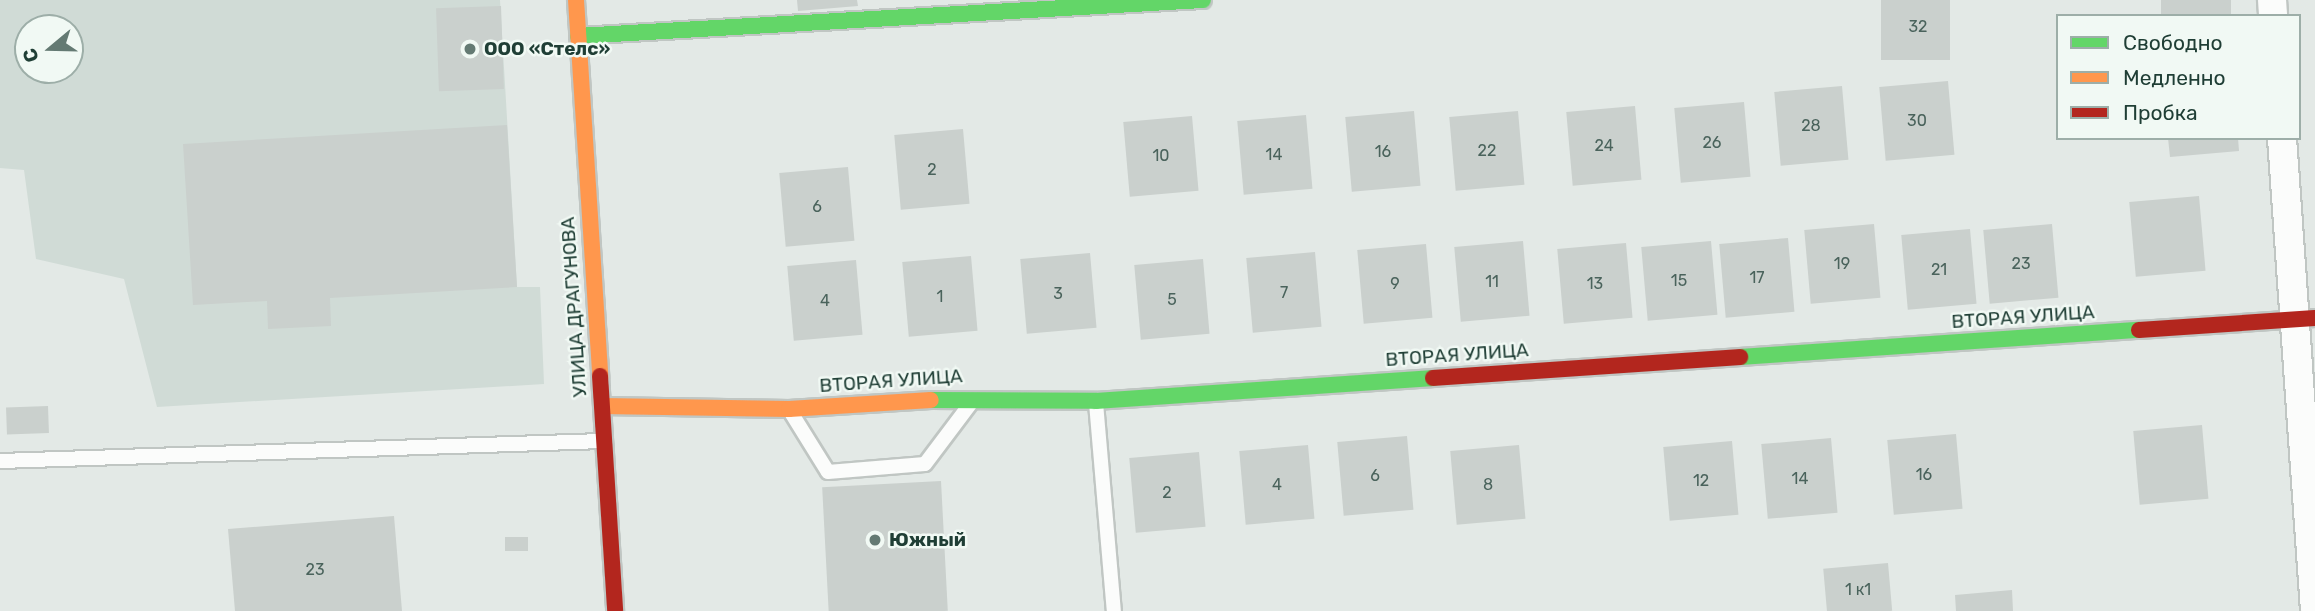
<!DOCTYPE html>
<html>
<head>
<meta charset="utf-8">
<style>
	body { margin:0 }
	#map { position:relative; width:2315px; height:611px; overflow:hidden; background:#e3e9e6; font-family:Rubik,sans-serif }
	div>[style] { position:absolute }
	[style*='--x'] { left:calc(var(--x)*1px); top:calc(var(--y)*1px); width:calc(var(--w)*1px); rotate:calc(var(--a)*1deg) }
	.built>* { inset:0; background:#d0dbd6 }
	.building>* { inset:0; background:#cad0cd; transform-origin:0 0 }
	.roads { filter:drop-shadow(2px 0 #c0c6c3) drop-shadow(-2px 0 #c0c6c3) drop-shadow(0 2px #c0c6c3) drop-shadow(0 -2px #c0c6c3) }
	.lane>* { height:14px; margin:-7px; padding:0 7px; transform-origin:7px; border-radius:7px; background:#fbfcfb }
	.street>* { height:28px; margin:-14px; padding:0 14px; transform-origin:14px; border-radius:14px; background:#fbfcfb }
	.fast>* { height:16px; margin:-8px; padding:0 8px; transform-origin:8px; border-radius:8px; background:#63d668 }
	.slow>* { height:16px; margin:-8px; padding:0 8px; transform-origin:8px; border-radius:8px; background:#ff974d }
	.jam>* { height:16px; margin:-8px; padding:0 8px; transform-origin:8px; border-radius:8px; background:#b3261e }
	.dots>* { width:19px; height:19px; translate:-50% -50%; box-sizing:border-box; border:4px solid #f1f9f4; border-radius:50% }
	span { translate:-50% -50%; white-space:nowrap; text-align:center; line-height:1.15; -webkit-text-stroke:5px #f1f9f4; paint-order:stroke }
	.number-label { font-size:16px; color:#4a635c }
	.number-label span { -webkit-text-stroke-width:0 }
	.poi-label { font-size:19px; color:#1f3e35; font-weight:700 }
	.left { translate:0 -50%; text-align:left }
	.street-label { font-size:19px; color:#1f3e35 }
	.legend { position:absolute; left:2056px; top:14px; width:245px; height:126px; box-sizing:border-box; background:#f1f9f4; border:2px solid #9daea8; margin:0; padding:9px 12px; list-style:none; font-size:21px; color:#1f3e35 }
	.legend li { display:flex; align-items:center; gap:14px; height:35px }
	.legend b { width:35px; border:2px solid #9daea8 }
	.north { position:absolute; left:14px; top:14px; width:70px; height:70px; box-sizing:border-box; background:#f1f9f4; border:2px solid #9daea8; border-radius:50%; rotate:251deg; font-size:19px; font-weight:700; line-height:28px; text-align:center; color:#1f3e35 }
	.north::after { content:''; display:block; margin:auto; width:24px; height:32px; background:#647a73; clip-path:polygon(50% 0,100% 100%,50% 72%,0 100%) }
</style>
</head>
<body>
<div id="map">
	<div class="built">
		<div style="clip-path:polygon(evenodd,0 0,500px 0,517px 287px,540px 287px,544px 384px,157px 407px,124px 279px,36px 259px,24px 170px,0 168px,0 0,28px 28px,70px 28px,70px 70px,28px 70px,28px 28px)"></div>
	</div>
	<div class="building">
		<div style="clip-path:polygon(797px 0,857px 0,858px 6px,798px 11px)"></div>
		<div style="left:1881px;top:0;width:69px;height:60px"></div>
		<div style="left:2161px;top:0;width:70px;height:16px"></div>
		<div style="left:501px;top:6px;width:83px;height:65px;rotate:88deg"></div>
		<div style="left:1948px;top:81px;width:74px;height:69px;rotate:85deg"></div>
		<div style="left:1842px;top:86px;width:74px;height:68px;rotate:85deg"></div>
		<div style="left:1744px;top:102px;width:75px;height:70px;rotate:85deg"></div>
		<div style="left:1635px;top:106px;width:74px;height:69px;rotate:85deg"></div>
		<div style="left:1414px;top:111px;width:75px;height:69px;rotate:85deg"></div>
		<div style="left:1518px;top:111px;width:74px;height:69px;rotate:85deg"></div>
		<div style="left:1306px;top:115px;width:74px;height:69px;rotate:85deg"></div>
		<div style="left:1192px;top:116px;width:75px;height:69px;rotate:85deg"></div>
		<div style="clip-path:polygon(507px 125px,517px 287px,330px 298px,331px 326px,268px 329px,267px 301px,193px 305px,183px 144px)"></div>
		<div style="left:963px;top:129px;width:75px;height:69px;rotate:85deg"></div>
		<div style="clip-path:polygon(2168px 138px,2238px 138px,2239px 151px,2170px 157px)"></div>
		<div style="left:848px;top:167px;width:74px;height:69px;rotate:85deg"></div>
		<div style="left:2199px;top:196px;width:75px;height:70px;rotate:85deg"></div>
		<div style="left:1874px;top:224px;width:74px;height:70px;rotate:85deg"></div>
		<div style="left:2052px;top:224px;width:74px;height:69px;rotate:85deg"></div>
		<div style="left:1970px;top:229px;width:75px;height:69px;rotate:85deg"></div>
		<div style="left:1788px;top:238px;width:74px;height:69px;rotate:85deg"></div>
		<div style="left:1523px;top:241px;width:75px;height:69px;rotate:85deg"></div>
		<div style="left:1711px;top:241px;width:74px;height:70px;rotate:85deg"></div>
		<div style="left:1626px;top:243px;width:75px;height:69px;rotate:85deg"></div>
		<div style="left:1426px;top:244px;width:74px;height:69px;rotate:85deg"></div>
		<div style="left:1315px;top:252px;width:75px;height:69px;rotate:85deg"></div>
		<div style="left:1090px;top:253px;width:75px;height:70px;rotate:85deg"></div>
		<div style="left:971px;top:256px;width:75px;height:69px;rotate:85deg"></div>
		<div style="left:1203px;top:259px;width:75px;height:69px;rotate:85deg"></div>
		<div style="left:856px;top:260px;width:75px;height:69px;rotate:85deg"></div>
		<div style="left:48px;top:406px;width:27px;height:42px;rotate:88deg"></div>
		<div style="left:2202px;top:425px;width:74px;height:69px;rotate:85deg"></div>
		<div style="left:1956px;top:434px;width:75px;height:69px;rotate:85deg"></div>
		<div style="left:1407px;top:436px;width:74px;height:70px;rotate:85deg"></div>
		<div style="left:1831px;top:438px;width:75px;height:70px;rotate:85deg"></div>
		<div style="left:1732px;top:441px;width:74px;height:69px;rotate:85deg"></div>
		<div style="left:1308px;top:445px;width:74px;height:69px;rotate:85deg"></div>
		<div style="left:1519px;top:445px;width:74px;height:69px;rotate:85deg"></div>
		<div style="left:1199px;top:452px;width:75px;height:70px;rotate:85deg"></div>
		<div style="left:941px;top:481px;width:130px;height:119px;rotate:87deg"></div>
		<div style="clip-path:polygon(394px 516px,402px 611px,235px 611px,228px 529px)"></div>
		<div style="left:505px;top:537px;width:23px;height:14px"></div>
		<div style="left:1888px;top:563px;width:48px;height:65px;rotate:85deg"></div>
		<div style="clip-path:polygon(2012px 590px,2013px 611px,1956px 611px,1955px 595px)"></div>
	</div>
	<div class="roads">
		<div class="lane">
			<div style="--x:1096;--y:403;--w:209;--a:85.1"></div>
			<div style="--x:792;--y:414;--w:68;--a:58.2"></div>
			<div style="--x:828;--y:472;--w:97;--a:-4.7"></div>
			<div style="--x:925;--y:464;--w:76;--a:-53"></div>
			<div style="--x:0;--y:461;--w:602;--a:-1.9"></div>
		</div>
		<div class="street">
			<div style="--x:2272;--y:0;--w:16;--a:86"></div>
			<div style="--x:2282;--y:138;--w:472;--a:86"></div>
		</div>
		<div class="fast">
			<div style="--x:578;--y:36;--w:626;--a:-3.3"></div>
			<div style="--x:1740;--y:357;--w:400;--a:-3.9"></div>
			<div style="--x:931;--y:400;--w:165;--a:0.3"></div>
			<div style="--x:1096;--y:401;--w:338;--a:-3.9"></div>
		</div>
		<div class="slow">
			<div style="--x:576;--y:0;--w:377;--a:86.3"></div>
			<div style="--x:602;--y:406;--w:187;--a:0.9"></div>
			<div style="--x:789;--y:409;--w:142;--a:-3.6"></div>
		</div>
		<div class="jam">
			<div style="--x:2139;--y:330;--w:176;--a:-3.9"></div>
			<div style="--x:600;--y:376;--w:235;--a:86.3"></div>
			<div style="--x:1433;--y:378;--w:308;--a:-3.9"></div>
		</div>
	</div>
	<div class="dots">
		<div style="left:470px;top:49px;background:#647a73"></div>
		<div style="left:875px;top:540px;background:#647a73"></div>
	</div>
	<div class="number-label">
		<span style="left:1918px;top:27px">32</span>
		<span style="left:1917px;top:121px">30</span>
		<span style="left:1811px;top:126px">28</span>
		<span style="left:1712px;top:143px">26</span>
		<span style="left:1604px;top:146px">24</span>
		<span style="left:1487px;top:151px">22</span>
		<span style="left:1383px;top:152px">16</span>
		<span style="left:1274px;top:155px">14</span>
		<span style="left:1161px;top:156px">10</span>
		<span style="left:932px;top:170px">2</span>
		<span style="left:817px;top:207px">6</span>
		<span style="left:1842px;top:264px">19</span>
		<span style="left:2021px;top:264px">23</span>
		<span style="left:1939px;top:270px">21</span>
		<span style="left:1757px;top:278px">17</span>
		<span style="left:1679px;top:281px">15</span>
		<span style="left:1492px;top:282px">11</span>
		<span style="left:1395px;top:284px">9</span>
		<span style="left:1595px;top:284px">13</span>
		<span style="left:1284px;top:293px">7</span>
		<span style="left:1058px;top:294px">3</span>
		<span style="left:940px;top:297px">1</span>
		<span style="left:1172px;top:300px">5</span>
		<span style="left:825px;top:301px">4</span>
		<span style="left:1924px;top:475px">16</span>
		<span style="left:1375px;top:476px">6</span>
		<span style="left:1800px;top:479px">14</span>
		<span style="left:1701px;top:481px">12</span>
		<span style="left:1277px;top:485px">4</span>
		<span style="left:1488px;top:485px">8</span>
		<span style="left:1167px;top:493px">2</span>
		<span style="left:315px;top:570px">23</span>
		<span style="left:1858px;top:590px">1 к1</span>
	</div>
	<div class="poi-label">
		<span class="left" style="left:484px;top:49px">ООО «Стелс»</span>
		<span class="left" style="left:889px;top:540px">Южный</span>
	</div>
	<div class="street-label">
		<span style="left:574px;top:307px;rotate:-94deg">УЛИЦА ДРАГУНОВА</span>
		<span style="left:2023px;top:317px;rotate:-4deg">ВТОРАЯ УЛИЦА</span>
		<span style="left:1457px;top:355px;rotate:-4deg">ВТОРАЯ УЛИЦА</span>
		<span style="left:891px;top:381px;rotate:-4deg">ВТОРАЯ УЛИЦА</span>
	</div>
	<ul class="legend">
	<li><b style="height:9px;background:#63d668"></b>Свободно</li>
	<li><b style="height:9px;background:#ff974d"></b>Медленно</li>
	<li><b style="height:9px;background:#b3261e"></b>Пробка</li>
	</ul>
	<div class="north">С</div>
</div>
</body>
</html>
